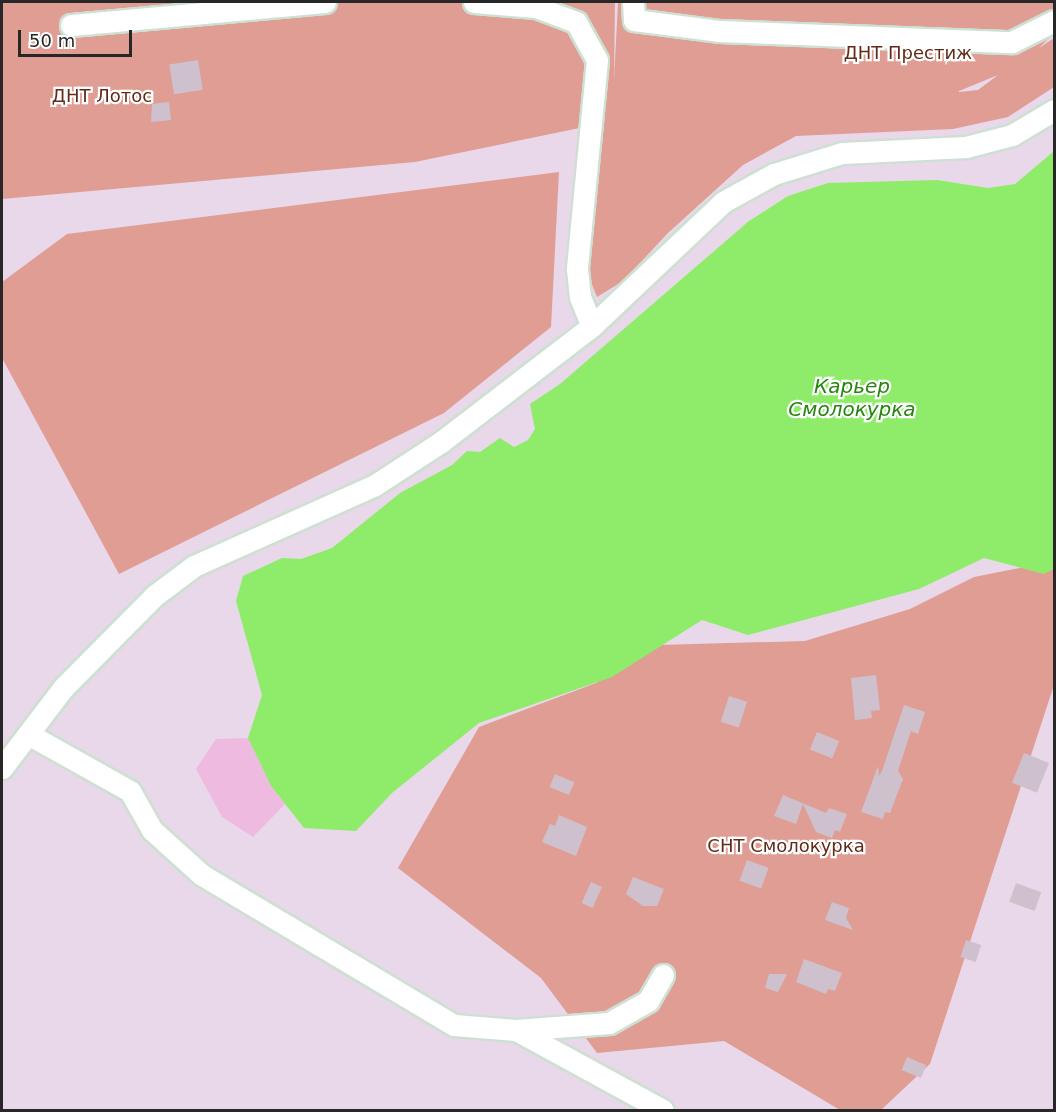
<!DOCTYPE html>
<html>
<head>
<meta charset="utf-8">
<style>
	body { margin:0 }
	#map { position:relative; width:1056px; height:1112px; overflow:hidden; background:#e9d8e9; font-family:"DejaVu Sans",sans-serif }
	div>[style] { position:absolute }
	[style*='--x'] { left:calc(var(--x)*1px); top:calc(var(--y)*1px); width:calc(var(--w)*1px); rotate:calc(var(--a)*1deg) }
	.green>* { inset:0; background:#e09d94 }
	.sand>* { inset:0; background:#efbadf }
	.water>* { inset:0; background:#8fec6a }
	.building>* { inset:0; background:#cec1cd; transform-origin:0 0 }
	.roads { filter:drop-shadow(2px 0 #cde0d2) drop-shadow(-2px 0 #cde0d2) drop-shadow(0 2px #cde0d2) drop-shadow(0 -2px #cde0d2) }
	.minor>* { height:21px; margin:-10.5px; padding:0 10.5px; transform-origin:10.5px; border-radius:10.5px; background:#fff }
	span { translate:-50% -50%; white-space:nowrap; text-align:center; line-height:1.15; -webkit-text-stroke:4.5px #fff; paint-order:stroke }
	.park-label { font-size:18px; color:#612b1a }
	.water-label { font-size:20px; color:#27860f; font-style:italic }
	.frame { position:absolute; inset:0; border:3px solid #272727; pointer-events:none }
	.scale { position:absolute; left:18px; top:30px; width:114px; height:27px; box-sizing:border-box; border:3px solid #272727; border-top:0; padding-left:8px; font-size:18px; line-height:21px; white-space:nowrap; color:#272727; -webkit-text-stroke:4px #fff; paint-order:stroke }
</style>
</head>
<body>
<div id="map">
	<div class="green">
		<div style="clip-path:polygon(evenodd,2px 2px,615px 2px,614px 80px,618px 2px,1054px 2px,1054px 33px,1039px 48px,1054px 38px,1054px 87px,1008px 117px,953px 129px,796px 136px,743px 165px,668px 233px,623px 281px,597px 297px,581px 257px,599px 124px,415px 162px,2px 199px,2px 2px,998px 75px,978px 90px,959px 92px,959px 91px,998px 75px)"></div>
		<div style="clip-path:polygon(559px 172px,551px 327px,444px 413px,119px 574px,2px 358px,2px 282px,67px 234px)"></div>
		<div style="clip-path:polygon(1040px 564px,1054px 566px,1054px 685px,930px 1064px,881px 1110px,840px 1110px,724px 1041px,597px 1053px,541px 978px,398px 868px,479px 727px,596px 683px,659px 645px,805px 641px,910px 609px,974px 577px)"></div>
	</div>
	<div class="sand">
		<div style="clip-path:polygon(248px 738px,271px 786px,285px 804px,253px 837px,222px 817px,196px 769px,216px 739px)"></div>
	</div>
	<div class="water">
		<div style="clip-path:polygon(1054px 151px,1054px 569px,1044px 574px,984px 558px,919px 589px,748px 635px,702px 620px,612px 677px,479px 723px,392px 793px,356px 831px,304px 828px,271px 786px,248px 738px,262px 695px,236px 601px,243px 576px,282px 558px,301px 559px,332px 548px,400px 493px,452px 465px,467px 451px,480px 452px,500px 438px,514px 447px,528px 440px,535px 429px,530px 404px,560px 384px,749px 221px,788px 196px,828px 183px,937px 180px,988px 188px,1015px 184px)"></div>
	</div>
	<div class="building">
		<div style="left:198px;top:60px;width:30px;height:29px;rotate:81deg"></div>
		<div style="clip-path:polygon(169px 102px,171px 120px,151px 122px,152px 104px)"></div>
		<div style="clip-path:polygon(876px 675px,880px 710px,871px 711px,872px 718px,855px 720px,851px 678px)"></div>
		<div style="left:729px;top:696px;width:19px;height:27px;rotate:18deg"></div>
		<div style="clip-path:polygon(904px 705px,925px 712px,918px 734px,911px 731px,898px 771px,903px 779px,890px 813px,885px 812px,883px 819px,861px 812px,878px 766px,879px 776px,882px 771px)"></div>
		<div style="left:817px;top:732px;width:24px;height:19px;rotate:22deg"></div>
		<div style="left:1024px;top:753px;width:27px;height:32px;rotate:22deg"></div>
		<div style="left:555px;top:774px;width:21px;height:14px;rotate:23deg"></div>
		<div style="clip-path:polygon(783px 795px,826px 813px,829px 808px,847px 814px,840px 832px,835px 830px,832px 838px,816px 832px,803px 804px,796px 824px,774px 816px)"></div>
		<div style="clip-path:polygon(559px 815px,587px 827px,576px 856px,542px 842px,550px 824px,555px 826px)"></div>
		<div style="left:747px;top:860px;width:23px;height:22px;rotate:20deg"></div>
		<div style="clip-path:polygon(633px 877px,664px 889px,657px 906px,643px 906px,626px 894px)"></div>
		<div style="left:591px;top:882px;width:12px;height:23px;rotate:24deg"></div>
		<div style="left:1016px;top:883px;width:27px;height:20px;rotate:20deg"></div>
		<div style="clip-path:polygon(832px 902px,849px 908px,846px 918px,853px 930px,825px 920px)"></div>
		<div style="left:966px;top:940px;width:16px;height:18px;rotate:18deg"></div>
		<div style="clip-path:polygon(804px 959px,842px 973px,835px 991px,828px 989px,826px 994px,796px 982px)"></div>
		<div style="clip-path:polygon(769px 974px,787px 974px,778px 992px,765px 988px)"></div>
		<div style="left:907px;top:1057px;width:21px;height:14px;rotate:23deg"></div>
	</div>
	<div class="roads">
		<div class="minor">
			<div style="--x:474;--y:2;--w:62;--a:4.6"></div>
			<div style="--x:536;--y:7;--w:43;--a:20.6"></div>
			<div style="--x:576;--y:22;--w:43;--a:61.1"></div>
			<div style="--x:597;--y:60;--w:210;--a:95.5"></div>
			<div style="--x:577;--y:269;--w:28;--a:84"></div>
			<div style="--x:580;--y:297;--w:31;--a:68"></div>
			<div style="--x:633;--y:2;--w:18;--a:87"></div>
			<div style="--x:634;--y:20;--w:87;--a:7.3"></div>
			<div style="--x:720;--y:31;--w:292;--a:2.2"></div>
			<div style="--x:1012;--y:42;--w:47;--a:-26.6"></div>
			<div style="--x:71;--y:25;--w:255;--a:-5.2"></div>
			<div style="--x:28;--y:734;--w:117;--a:29.2"></div>
			<div style="--x:130;--y:791;--w:45;--a:60.6"></div>
			<div style="--x:152;--y:830;--w:67;--a:42"></div>
			<div style="--x:202;--y:875;--w:293;--a:30.8"></div>
			<div style="--x:454;--y:1025;--w:62;--a:4.6"></div>
			<div style="--x:516;--y:1030;--w:93;--a:-4.3"></div>
			<div style="--x:609;--y:1023;--w:45;--a:-29.4"></div>
			<div style="--x:648;--y:1001;--w:30;--a:-60"></div>
			<div style="--x:2;--y:768;--w:102;--a:-52.6"></div>
			<div style="--x:64;--y:687;--w:128;--a:-45.3"></div>
			<div style="--x:154;--y:596;--w:50;--a:-36.9"></div>
			<div style="--x:194;--y:566;--w:198;--a:-24.1"></div>
			<div style="--x:375;--y:485;--w:79;--a:-33.1"></div>
			<div style="--x:441;--y:442;--w:190;--a:-37.5"></div>
			<div style="--x:592;--y:326;--w:180;--a:-43.4"></div>
			<div style="--x:723;--y:202;--w:58;--a:-28.8"></div>
			<div style="--x:774;--y:174;--w:71;--a:-17.2"></div>
			<div style="--x:842;--y:153;--w:124;--a:-2.8"></div>
			<div style="--x:966;--y:147;--w:48;--a:-14.6"></div>
			<div style="--x:1012;--y:135;--w:49;--a:-30.8"></div>
			<div style="--x:516;--y:1030;--w:167;--a:28.6"></div>
		</div>
	</div>
	<div class="park-label">
		<span style="left:908px;top:53px">ДНТ Престиж</span>
		<span style="left:102px;top:96px">ДНТ Лотос</span>
		<span style="left:786px;top:846px">СНТ Смолокурка</span>
	</div>
	<div class="water-label">
		<span style="left:852px;top:398px">Карьер<br>Смолокурка</span>
	</div>
	<div class="frame"></div>
	<div class="scale">50 m</div>
</div>
</body>
</html>
